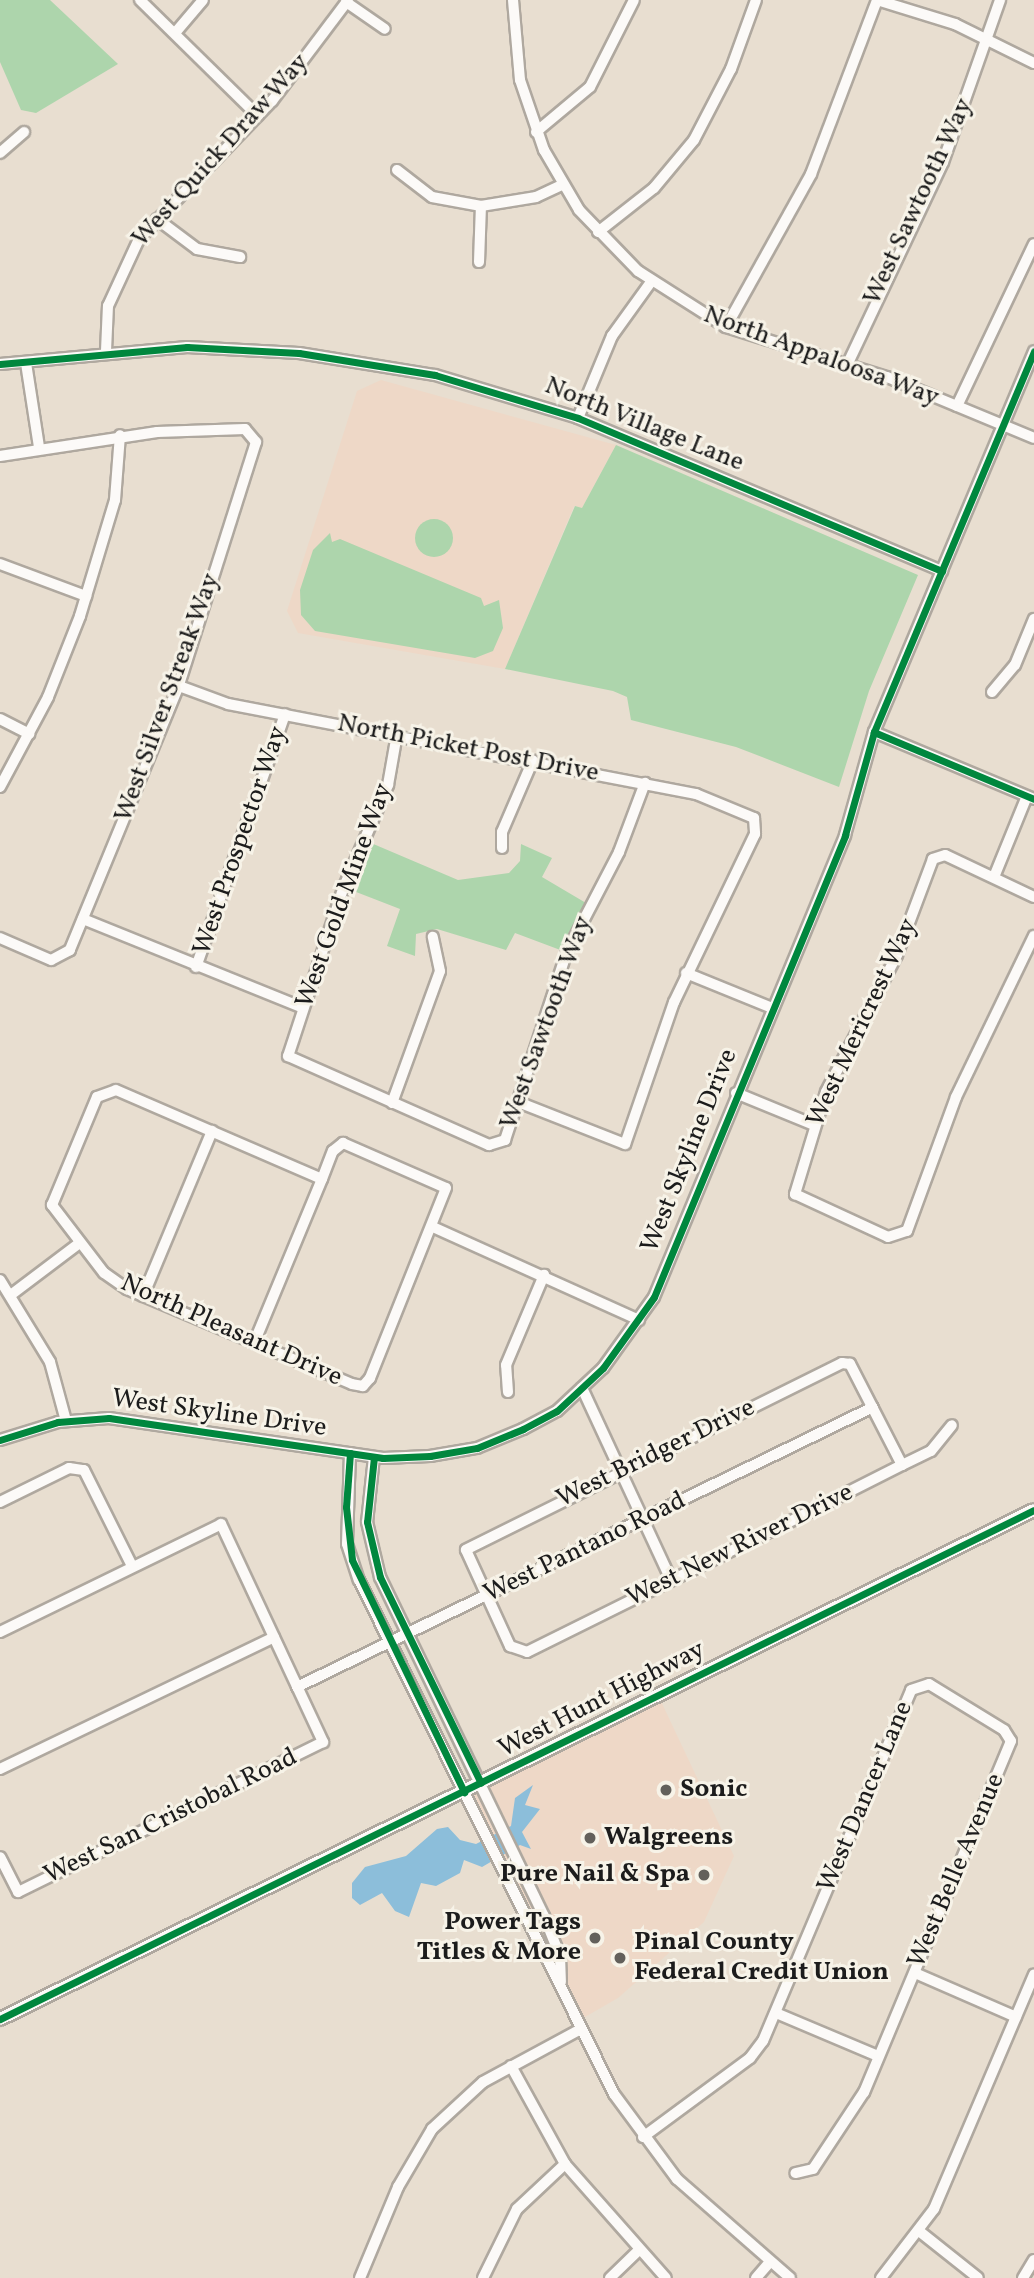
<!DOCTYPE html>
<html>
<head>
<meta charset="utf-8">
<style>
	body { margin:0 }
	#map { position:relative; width:1034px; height:2278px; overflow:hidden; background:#e8ded0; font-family:Vollkorn,serif }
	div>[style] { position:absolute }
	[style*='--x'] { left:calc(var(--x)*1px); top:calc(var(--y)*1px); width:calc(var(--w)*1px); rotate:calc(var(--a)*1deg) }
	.built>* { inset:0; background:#eed8c7 }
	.green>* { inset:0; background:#add5ac }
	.round { border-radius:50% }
	.water>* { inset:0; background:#8cbeda }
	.roads { filter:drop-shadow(2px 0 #afa89f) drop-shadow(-2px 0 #afa89f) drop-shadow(0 2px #afa89f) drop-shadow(0 -2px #afa89f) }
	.minor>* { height:10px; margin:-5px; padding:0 5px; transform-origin:5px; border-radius:5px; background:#fcfaf8 }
	.major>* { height:12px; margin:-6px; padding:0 6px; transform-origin:6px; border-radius:6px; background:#fcfaf8 }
	.cycleway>* { height:7px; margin:-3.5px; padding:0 3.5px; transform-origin:3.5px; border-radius:3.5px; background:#00873e }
	.dots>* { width:19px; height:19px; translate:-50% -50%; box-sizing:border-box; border:4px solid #f7f3e8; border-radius:50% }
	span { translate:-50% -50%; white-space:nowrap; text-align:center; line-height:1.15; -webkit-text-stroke:6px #f7f3e8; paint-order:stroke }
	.street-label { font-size:26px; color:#1c1c1c }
	.poi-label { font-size:26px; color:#1c1c1c; font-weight:700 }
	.left { translate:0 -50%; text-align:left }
	.right { translate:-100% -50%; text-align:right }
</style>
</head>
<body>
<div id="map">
	<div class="built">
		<div style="clip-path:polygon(381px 380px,616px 445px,582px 508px,574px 506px,505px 669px,298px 633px,287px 611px,357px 391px)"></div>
		<div style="clip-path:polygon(658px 1695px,734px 1856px,704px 1922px,618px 1998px,578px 2021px,469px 1790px)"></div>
	</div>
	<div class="green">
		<div style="clip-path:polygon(0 0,50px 0,118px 64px,36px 113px,21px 110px,0 62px)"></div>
		<div style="clip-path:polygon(616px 445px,918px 575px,869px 691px,839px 787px,736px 747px,631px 720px,627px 697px,613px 691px,505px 669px,575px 506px,582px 508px)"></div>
		<div class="round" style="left:415px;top:519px;width:38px;height:38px"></div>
		<div style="clip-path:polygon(330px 533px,332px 542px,340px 539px,481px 598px,484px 606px,499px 600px,503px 628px,493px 651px,475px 658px,315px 631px,301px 615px,300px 590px,313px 550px)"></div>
		<div style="clip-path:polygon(371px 843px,458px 880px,509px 873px,520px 861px,521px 844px,552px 858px,542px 877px,586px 903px,563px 951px,515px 933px,506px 950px,437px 929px,416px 934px,415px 956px,387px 946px,400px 909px,351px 890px)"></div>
	</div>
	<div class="water">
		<div style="clip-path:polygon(533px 1785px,525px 1805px,540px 1809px,522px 1832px,531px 1849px,520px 1845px,482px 1867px,464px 1860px,460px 1873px,436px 1886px,421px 1883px,409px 1917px,395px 1911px,382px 1893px,360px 1905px,352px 1898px,352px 1883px,365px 1867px,406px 1856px,437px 1829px,448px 1827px,460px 1840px,476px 1844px,511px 1826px,515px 1798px)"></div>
	</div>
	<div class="roads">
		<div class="minor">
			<div style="--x:140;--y:0;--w:165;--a:44.5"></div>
			<div style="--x:513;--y:0;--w:80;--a:85"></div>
			<div style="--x:520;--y:80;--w:74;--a:71.1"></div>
			<div style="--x:544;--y:150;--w:69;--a:59.7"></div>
			<div style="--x:579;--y:210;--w:85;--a:46"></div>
			<div style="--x:638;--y:271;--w:104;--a:32.5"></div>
			<div style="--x:726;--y:327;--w:169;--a:17.3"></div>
			<div style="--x:887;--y:377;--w:159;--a:22.5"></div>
			<div style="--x:346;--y:2;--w:47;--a:34.7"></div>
			<div style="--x:175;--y:33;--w:43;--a:-49.7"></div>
			<div style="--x:536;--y:132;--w:70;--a:-39.8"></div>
			<div style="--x:590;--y:87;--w:97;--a:-63.2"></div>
			<div style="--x:0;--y:153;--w:32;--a:-41"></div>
			<div style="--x:397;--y:170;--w:44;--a:37.6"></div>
			<div style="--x:432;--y:197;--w:50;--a:10.4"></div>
			<div style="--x:481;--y:206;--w:56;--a:-9.3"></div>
			<div style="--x:536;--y:197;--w:29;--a:-25"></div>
			<div style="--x:157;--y:219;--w:50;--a:36.9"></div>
			<div style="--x:197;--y:249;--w:44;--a:10.5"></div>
			<div style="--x:598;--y:232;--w:71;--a:-38.2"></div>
			<div style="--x:654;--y:188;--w:62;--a:-50.2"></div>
			<div style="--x:694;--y:140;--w:80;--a:-62.5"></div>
			<div style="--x:731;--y:69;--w:73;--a:-70.1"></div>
			<div style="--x:479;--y:262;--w:56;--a:-88"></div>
			<div style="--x:726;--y:327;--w:175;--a:-60.9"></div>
			<div style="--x:811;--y:174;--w:186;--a:-69.2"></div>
			<div style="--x:877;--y:0;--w:82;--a:17.1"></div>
			<div style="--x:955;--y:24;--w:88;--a:26.3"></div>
			<div style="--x:106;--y:351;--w:45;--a:-87.5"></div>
			<div style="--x:108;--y:306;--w:74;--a:-65.2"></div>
			<div style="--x:139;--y:239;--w:192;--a:-46.1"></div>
			<div style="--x:272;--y:101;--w:126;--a:-53"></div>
			<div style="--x:26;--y:363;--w:85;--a:81.2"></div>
			<div style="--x:848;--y:363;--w:222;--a:-64.7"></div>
			<div style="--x:943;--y:162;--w:172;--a:-70.6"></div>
			<div style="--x:0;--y:364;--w:188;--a:-5.2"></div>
			<div style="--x:187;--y:347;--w:112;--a:3.1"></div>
			<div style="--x:299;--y:353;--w:138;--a:9.2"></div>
			<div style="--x:435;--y:375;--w:149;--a:16.7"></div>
			<div style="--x:578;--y:418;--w:395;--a:22.8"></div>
			<div style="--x:957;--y:406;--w:179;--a:-64.6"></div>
			<div style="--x:578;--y:418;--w:89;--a:-67.5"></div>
			<div style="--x:612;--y:336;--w:67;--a:-54.2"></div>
			<div style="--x:0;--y:456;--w:159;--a:-8.7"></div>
			<div style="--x:157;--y:432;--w:88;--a:-2"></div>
			<div style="--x:245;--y:429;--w:17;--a:50"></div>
			<div style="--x:256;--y:442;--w:255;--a:107.6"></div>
			<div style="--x:179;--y:685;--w:287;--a:112.4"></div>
			<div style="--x:70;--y:950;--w:21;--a:152"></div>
			<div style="--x:51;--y:960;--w:56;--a:-156.7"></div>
			<div style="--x:0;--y:564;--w:92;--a:20.4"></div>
			<div style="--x:179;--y:686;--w:52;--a:20.2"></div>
			<div style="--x:228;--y:704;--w:477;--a:10.9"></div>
			<div style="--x:696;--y:794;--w:63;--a:22.5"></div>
			<div style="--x:754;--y:818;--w:16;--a:86"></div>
			<div style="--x:755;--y:834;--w:187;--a:115.7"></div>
			<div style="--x:674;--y:1002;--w:150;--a:109"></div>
			<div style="--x:625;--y:1144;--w:115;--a:-158.6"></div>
			<div style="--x:992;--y:692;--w:35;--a:-50"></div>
			<div style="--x:1015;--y:665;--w:50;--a:-67.6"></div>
			<div style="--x:0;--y:719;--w:33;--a:27"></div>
			<div style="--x:874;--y:732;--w:173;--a:22.7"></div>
			<div style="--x:397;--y:734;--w:52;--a:100"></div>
			<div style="--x:388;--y:785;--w:113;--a:113.4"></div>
			<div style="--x:343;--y:889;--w:176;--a:108.2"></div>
			<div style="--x:288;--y:1056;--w:220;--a:23.9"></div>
			<div style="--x:489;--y:1145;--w:17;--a:-17"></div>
			<div style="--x:505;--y:1140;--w:196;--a:-71.8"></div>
			<div style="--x:566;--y:954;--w:115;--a:-62.5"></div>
			<div style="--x:619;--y:852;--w:74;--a:-69.4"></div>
			<div style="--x:0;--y:787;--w:102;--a:-61.9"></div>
			<div style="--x:48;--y:697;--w:87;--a:-68.4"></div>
			<div style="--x:80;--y:616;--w:121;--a:-73.2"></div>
			<div style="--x:115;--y:500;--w:65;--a:-85.6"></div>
			<div style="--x:502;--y:848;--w:16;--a:-90"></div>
			<div style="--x:502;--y:832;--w:78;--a:-66.7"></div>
			<div style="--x:994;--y:877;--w:87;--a:-67.8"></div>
			<div style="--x:1034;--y:897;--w:98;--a:-154.7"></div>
			<div style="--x:945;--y:855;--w:13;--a:162"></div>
			<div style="--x:933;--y:859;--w:103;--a:110.6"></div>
			<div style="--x:897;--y:955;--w:154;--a:117.4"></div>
			<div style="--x:826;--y:1092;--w:107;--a:106.9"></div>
			<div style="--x:795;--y:1194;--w:102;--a:24.8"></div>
			<div style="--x:888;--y:1237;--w:20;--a:-18"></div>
			<div style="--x:907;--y:1231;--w:143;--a:-69.9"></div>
			<div style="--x:956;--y:1097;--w:179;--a:-64.2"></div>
			<div style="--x:83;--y:919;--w:237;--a:22"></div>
			<div style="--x:196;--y:967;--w:268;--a:-70.6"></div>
			<div style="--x:686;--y:973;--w:93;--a:22.1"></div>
			<div style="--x:736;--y:1093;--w:84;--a:22.3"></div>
			<div style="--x:392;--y:1103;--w:140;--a:-70"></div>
			<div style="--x:440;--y:971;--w:35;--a:-102"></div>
			<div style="--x:433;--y:1227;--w:226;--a:24.3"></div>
			<div style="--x:0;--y:1280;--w:96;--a:58.6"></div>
			<div style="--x:50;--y:1362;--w:61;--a:74.8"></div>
			<div style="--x:12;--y:1294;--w:83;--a:-37.1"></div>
			<div style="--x:143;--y:1296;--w:179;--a:-67.3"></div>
			<div style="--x:254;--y:1343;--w:178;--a:-67.5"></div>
			<div style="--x:322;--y:1179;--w:30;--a:-69"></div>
			<div style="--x:333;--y:1151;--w:13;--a:-39"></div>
			<div style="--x:343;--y:1143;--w:112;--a:23.6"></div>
			<div style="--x:446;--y:1188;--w:205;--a:111.8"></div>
			<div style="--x:370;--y:1378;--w:11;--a:131"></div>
			<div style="--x:363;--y:1386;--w:11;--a:-170"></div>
			<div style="--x:352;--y:1384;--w:244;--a:-157.1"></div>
			<div style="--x:127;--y:1289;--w:28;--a:-145"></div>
			<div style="--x:104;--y:1273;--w:86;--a:-127.4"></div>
			<div style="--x:52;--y:1205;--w:117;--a:-67.4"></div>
			<div style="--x:97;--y:1097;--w:20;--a:-20"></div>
			<div style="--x:116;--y:1090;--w:224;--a:23.4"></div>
			<div style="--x:582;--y:1388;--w:212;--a:65.1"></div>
			<div style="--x:508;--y:1392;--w:27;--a:-94"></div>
			<div style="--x:506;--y:1365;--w:98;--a:-67.1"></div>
			<div style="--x:0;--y:1440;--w:61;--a:-17.2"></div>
			<div style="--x:58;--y:1422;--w:51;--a:-4.5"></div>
			<div style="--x:109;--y:1418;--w:277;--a:8.3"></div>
			<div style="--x:383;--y:1458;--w:47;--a:-2.4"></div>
			<div style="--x:430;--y:1456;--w:48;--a:-9.7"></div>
			<div style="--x:477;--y:1448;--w:50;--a:-22.4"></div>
			<div style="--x:523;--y:1429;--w:38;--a:-28"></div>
			<div style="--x:557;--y:1411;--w:63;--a:-43.1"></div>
			<div style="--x:603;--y:1368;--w:87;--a:-54.3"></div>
			<div style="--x:654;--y:1297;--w:500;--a:-67.5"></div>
			<div style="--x:845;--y:835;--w:107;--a:-74.3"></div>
			<div style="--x:874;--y:732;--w:413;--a:-67.2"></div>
			<div style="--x:350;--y:1453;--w:91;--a:91.9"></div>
			<div style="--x:347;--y:1544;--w:38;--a:72"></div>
			<div style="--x:359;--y:1580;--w:574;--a:63.61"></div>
			<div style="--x:614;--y:2094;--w:106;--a:53.5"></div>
			<div style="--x:677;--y:2179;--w:150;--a:41.2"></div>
			<div style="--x:374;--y:1457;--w:65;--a:96.1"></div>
			<div style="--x:367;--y:1522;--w:57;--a:76.7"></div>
			<div style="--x:380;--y:1577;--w:377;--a:64.2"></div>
			<div style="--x:544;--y:1916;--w:43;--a:68.2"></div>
			<div style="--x:560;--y:1956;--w:26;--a:88"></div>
			<div style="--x:902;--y:1465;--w:114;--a:-117.2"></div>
			<div style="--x:850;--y:1364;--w:8;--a:-173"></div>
			<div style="--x:842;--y:1363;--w:420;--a:153.6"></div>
			<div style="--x:466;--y:1550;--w:106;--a:65.4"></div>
			<div style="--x:510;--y:1646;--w:18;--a:19"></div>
			<div style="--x:527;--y:1652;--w:301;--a:-26.4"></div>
			<div style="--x:797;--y:1518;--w:118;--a:-26.8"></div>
			<div style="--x:902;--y:1465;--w:32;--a:-26"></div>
			<div style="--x:931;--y:1451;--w:33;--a:-51"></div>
			<div style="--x:0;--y:1502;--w:77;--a:-26.2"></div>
			<div style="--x:69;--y:1468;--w:15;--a:8"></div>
			<div style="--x:84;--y:1470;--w:107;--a:63.4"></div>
			<div style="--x:0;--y:1632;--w:246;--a:-26"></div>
			<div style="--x:221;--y:1524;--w:241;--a:64.9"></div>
			<div style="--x:323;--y:1742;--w:340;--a:153.8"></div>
			<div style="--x:18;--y:1892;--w:39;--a:-117"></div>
			<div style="--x:297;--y:1687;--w:640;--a:-25.92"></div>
			<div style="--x:0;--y:1769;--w:304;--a:-25.7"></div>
			<div style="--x:915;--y:1973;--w:110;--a:23.5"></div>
			<div style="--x:776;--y:2013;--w:111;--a:22.9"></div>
			<div style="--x:511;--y:2066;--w:112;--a:61.1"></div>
			<div style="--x:565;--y:2164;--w:152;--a:48.5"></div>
			<div style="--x:643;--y:2137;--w:133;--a:-36.4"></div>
			<div style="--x:750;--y:2058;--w:21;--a:-53"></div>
			<div style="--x:763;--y:2041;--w:381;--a:-67.1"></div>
			<div style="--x:911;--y:1690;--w:19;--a:-18"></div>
			<div style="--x:929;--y:1684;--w:88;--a:31.5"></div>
			<div style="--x:1004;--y:1730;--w:13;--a:58"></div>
			<div style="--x:1011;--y:1741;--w:381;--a:112.7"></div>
			<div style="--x:864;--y:2092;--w:92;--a:123.5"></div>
			<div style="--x:813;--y:2169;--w:18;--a:167"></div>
			<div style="--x:919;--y:2231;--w:75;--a:38.5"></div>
			<div style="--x:360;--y:2278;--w:99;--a:-67.3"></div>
			<div style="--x:398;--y:2187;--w:67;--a:-59.6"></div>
			<div style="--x:432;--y:2129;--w:69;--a:-42.7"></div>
			<div style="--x:483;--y:2082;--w:111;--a:-28.4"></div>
			<div style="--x:483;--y:2278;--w:77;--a:-63.8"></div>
			<div style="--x:517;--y:2209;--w:66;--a:-43.2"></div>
			<div style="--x:610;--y:2278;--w:39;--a:-44"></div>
			<div style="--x:756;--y:2278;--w:21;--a:-49"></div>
			<div style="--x:881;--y:2278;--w:87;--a:-52.5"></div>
			<div style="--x:934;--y:2209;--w:255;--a:-66.9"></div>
			<div style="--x:1023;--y:2278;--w:21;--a:-59"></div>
		</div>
		<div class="major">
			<div style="--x:0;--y:2019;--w:1152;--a:-26.21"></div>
		</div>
	</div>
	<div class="cycleway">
		<div style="--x:0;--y:364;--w:188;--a:-5.2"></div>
		<div style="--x:187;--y:347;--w:112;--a:3.1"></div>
		<div style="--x:299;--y:353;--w:138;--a:9.2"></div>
		<div style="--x:435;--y:375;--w:149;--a:16.7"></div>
		<div style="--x:578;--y:418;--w:395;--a:22.8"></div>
		<div style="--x:874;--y:732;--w:173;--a:22.7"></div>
		<div style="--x:0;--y:1440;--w:61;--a:-17.2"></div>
		<div style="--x:58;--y:1422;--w:51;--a:-4.5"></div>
		<div style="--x:109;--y:1418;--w:277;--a:8.3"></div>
		<div style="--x:383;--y:1458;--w:47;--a:-2.4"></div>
		<div style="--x:430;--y:1456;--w:48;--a:-9.7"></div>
		<div style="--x:477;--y:1448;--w:50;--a:-22.4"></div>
		<div style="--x:523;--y:1429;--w:38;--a:-28"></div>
		<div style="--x:557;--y:1411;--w:63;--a:-43.1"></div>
		<div style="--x:603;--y:1368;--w:87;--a:-54.3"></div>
		<div style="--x:654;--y:1297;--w:500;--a:-67.5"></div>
		<div style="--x:845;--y:835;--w:107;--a:-74.3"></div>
		<div style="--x:874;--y:732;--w:413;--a:-67.2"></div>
		<div style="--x:350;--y:1453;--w:54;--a:94.2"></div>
		<div style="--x:346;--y:1507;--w:53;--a:83.5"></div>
		<div style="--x:352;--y:1560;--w:258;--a:64.2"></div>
		<div style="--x:374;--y:1457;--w:65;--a:96.1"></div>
		<div style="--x:367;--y:1522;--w:57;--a:76.7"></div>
		<div style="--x:380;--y:1577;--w:229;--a:63.9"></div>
		<div style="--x:0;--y:2019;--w:1152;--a:-26.21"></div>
	</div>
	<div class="dots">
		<div style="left:666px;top:1790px;background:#63605b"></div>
		<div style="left:590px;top:1838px;background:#63605b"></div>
		<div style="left:704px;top:1875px;background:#63605b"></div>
		<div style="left:595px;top:1938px;background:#63605b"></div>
		<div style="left:620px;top:1958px;background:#63605b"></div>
	</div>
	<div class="street-label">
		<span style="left:221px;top:151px;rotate:-48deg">West Quick Draw Way</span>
		<span style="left:919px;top:202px;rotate:-65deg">West Sawtooth Way</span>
		<span style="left:821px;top:357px;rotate:20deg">North Appaloosa Way</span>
		<span style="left:644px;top:425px;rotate:22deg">North Village Lane</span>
		<span style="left:168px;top:698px;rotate:-70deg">West Silver Streak Way</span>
		<span style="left:468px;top:749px;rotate:11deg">North Picket Post Drive</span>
		<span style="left:241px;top:841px;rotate:-71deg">West Prospector Way</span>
		<span style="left:345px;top:896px;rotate:-70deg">West Gold Mine Way</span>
		<span style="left:547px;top:1023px;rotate:-70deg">West Sawtooth Way</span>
		<span style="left:863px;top:1023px;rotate:-65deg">West Mericrest Way</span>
		<span style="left:690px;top:1151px;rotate:-68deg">West Skyline Drive</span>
		<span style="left:231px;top:1331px;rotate:24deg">North Pleasant Drive</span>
		<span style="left:219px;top:1414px;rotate:8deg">West Skyline Drive</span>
		<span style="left:656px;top:1454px;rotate:-26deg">West Bridger Drive</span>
		<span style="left:740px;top:1546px;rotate:-26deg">West New River Drive</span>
		<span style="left:585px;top:1548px;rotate:-26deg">West Pantano Road</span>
		<span style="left:602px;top:1700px;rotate:-27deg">West Hunt Highway</span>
		<span style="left:866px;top:1797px;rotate:-67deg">West Dancer Lane</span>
		<span style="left:171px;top:1817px;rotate:-26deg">West San Cristobal Road</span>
		<span style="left:957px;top:1871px;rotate:-67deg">West Belle Avenue</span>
	</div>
	<div class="poi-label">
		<span class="left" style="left:680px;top:1790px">Sonic</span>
		<span class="left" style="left:604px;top:1838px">Walgreens</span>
		<span class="right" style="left:690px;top:1875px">Pure Nail &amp; Spa</span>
		<span class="right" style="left:581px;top:1938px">Power Tags<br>Titles &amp; More</span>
		<span class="left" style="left:634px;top:1958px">Pinal County<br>Federal Credit Union</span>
	</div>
</div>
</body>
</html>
